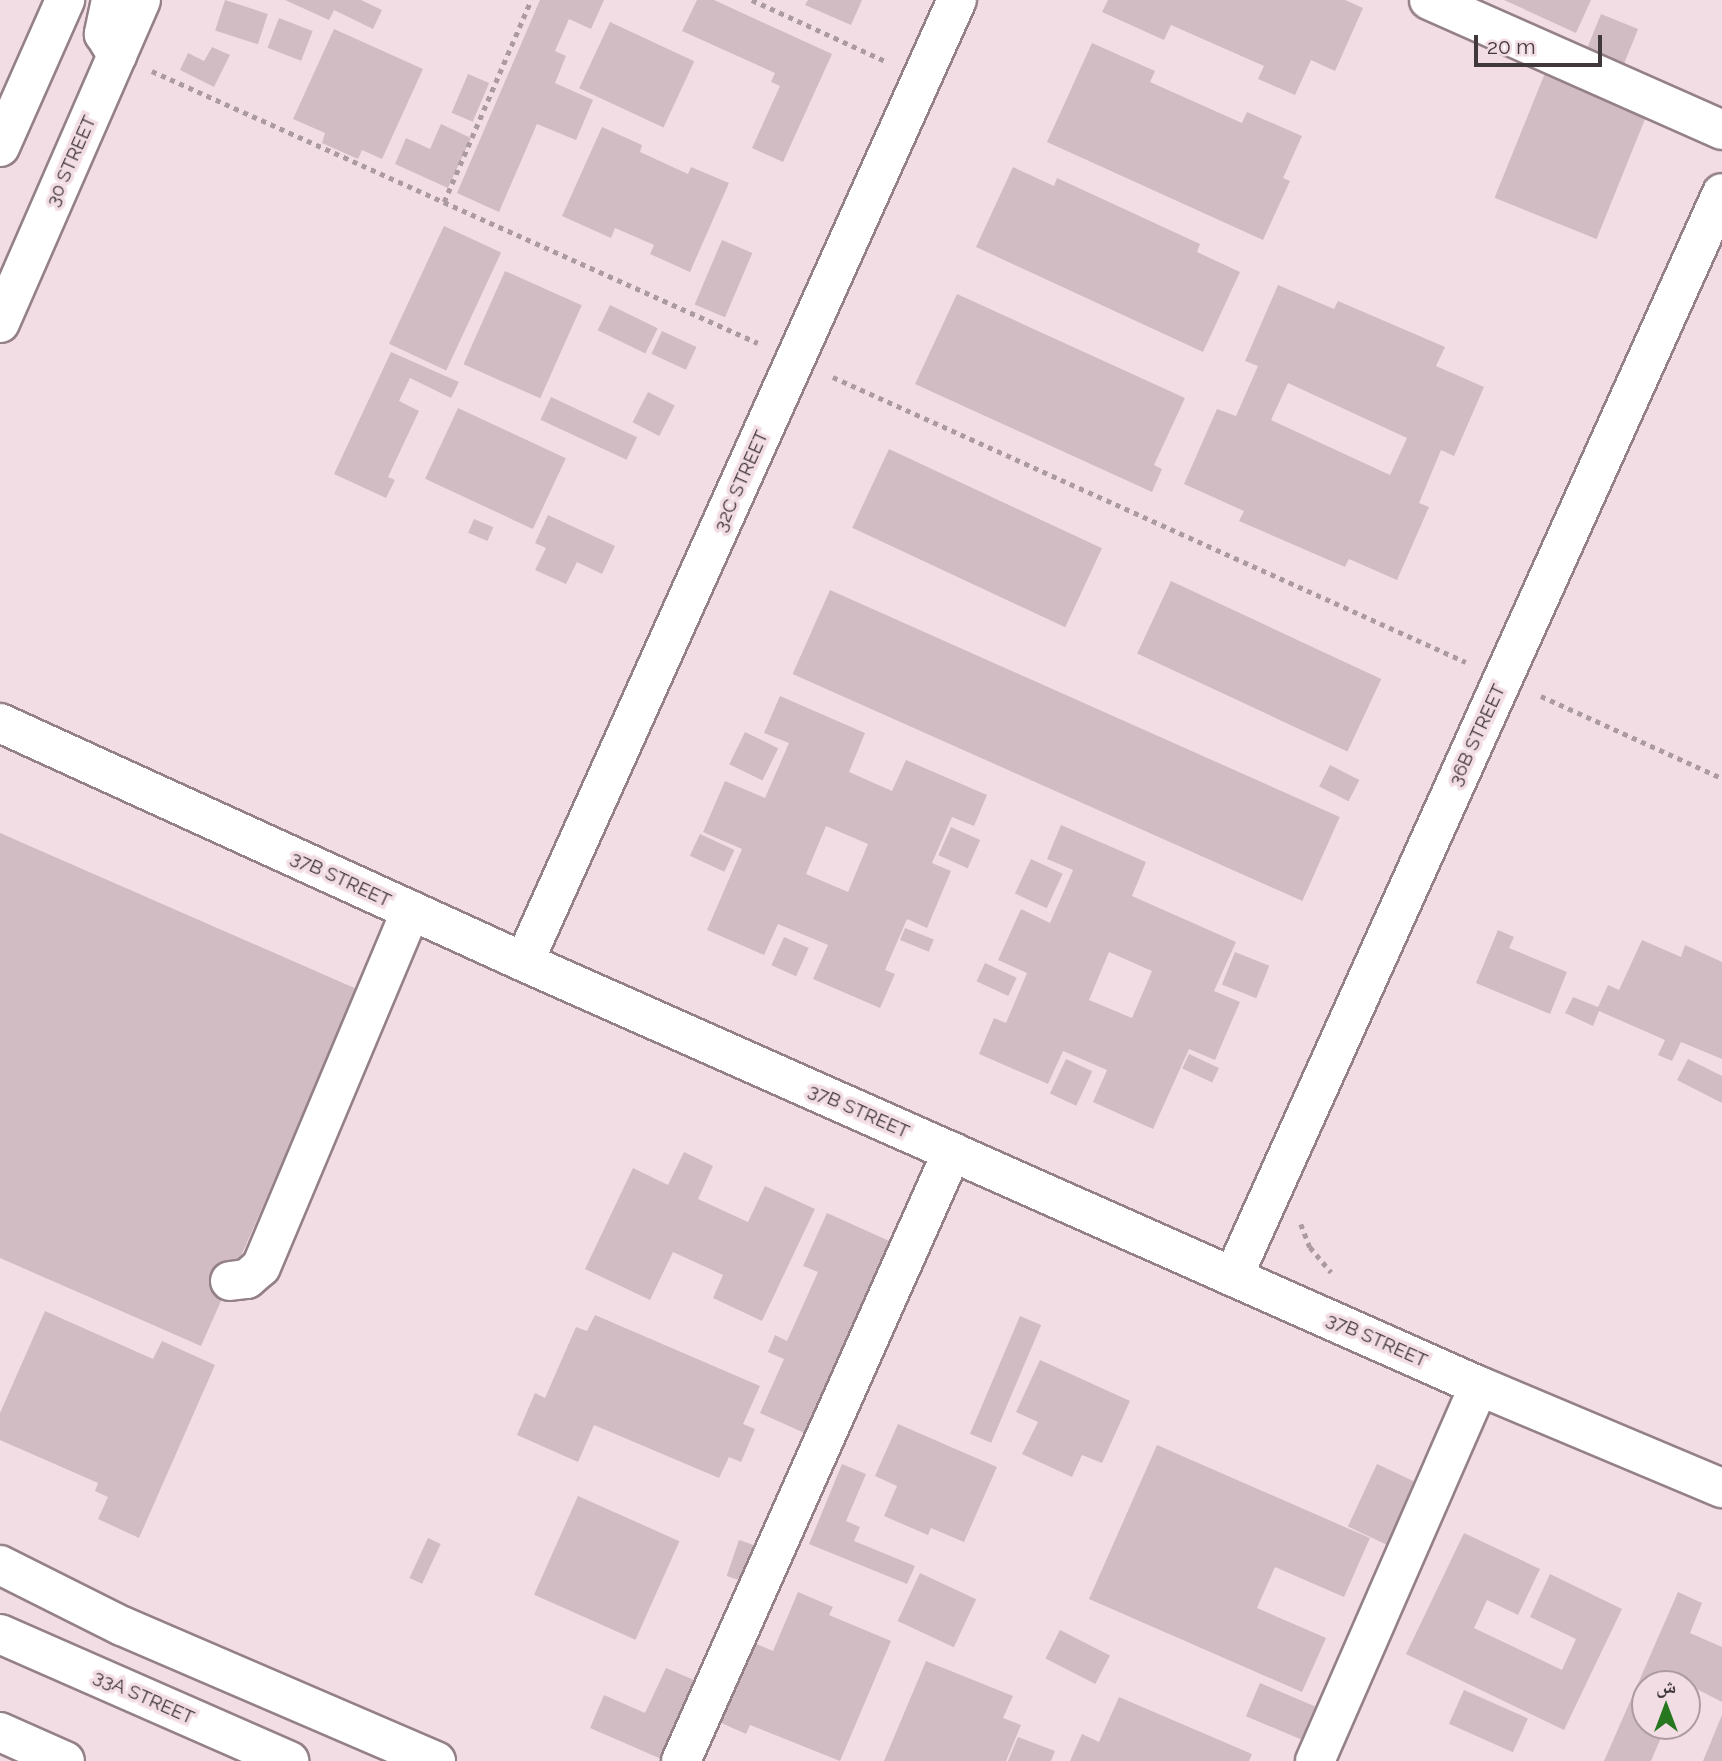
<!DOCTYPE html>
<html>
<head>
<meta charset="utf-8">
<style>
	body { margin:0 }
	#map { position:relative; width:1722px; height:1761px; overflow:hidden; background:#f3dde5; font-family:Raleway,"Noto Naskh Arabic",sans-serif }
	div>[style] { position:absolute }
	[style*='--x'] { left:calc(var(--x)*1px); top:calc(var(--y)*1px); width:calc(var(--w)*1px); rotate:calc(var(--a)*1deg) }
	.building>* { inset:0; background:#d1bcc4; transform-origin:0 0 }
	.path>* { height:4.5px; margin-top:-2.25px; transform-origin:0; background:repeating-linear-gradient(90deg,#ab9aa0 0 5px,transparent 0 10px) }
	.roads { filter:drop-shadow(2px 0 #948088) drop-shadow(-2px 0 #948088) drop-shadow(0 2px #948088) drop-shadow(0 -2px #948088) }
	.minor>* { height:38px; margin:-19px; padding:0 19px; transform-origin:19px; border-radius:19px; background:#fff }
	span { translate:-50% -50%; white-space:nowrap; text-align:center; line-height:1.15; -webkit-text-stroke:7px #f3dde5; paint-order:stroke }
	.street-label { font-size:19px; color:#41383b }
	.north { position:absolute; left:1631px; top:1670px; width:70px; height:70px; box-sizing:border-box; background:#f3dde5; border:2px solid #ac9ba1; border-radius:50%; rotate:0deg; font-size:19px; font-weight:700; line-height:28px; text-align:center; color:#41383b }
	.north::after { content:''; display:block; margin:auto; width:24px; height:32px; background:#277721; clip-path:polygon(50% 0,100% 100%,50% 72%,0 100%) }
	.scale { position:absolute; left:1474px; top:35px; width:128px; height:32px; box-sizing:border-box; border:4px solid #41383b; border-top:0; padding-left:9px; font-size:21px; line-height:24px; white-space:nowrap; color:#41383b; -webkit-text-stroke:5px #f3dde5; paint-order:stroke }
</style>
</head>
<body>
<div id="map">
	<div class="building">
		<div style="left:225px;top:0;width:45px;height:32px;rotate:18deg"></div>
		<div style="clip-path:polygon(285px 0,361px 0,382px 10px,373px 29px,334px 10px,329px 20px)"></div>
		<div style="clip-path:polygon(540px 0,604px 0,591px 29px,569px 19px,555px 51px,566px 56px,555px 83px,593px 100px,576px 140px,537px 124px,499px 212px,457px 193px)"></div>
		<div style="clip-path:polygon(697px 0,714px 0,832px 54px,783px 162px,752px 148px,780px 86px,771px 82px,775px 73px,682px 31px)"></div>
		<div style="clip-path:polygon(808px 0,862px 0,851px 25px,805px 5px)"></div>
		<div style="clip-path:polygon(1108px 0,1345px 0,1363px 8px,1335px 71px,1311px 60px,1295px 95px,1258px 79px,1264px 66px,1171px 25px,1164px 40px,1102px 12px)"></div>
		<div style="clip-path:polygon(1504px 0,1591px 0,1576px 33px)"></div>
		<div style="left:1601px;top:14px;width:40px;height:37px;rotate:22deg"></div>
		<div style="left:279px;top:18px;width:36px;height:32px;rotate:21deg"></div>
		<div style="left:610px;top:22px;width:93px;height:73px;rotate:25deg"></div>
		<div style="clip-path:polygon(334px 29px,423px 69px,382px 159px,362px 150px,358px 159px,322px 143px,325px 133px,293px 119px)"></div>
		<div style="clip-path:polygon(1092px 43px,1155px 71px,1150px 82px,1242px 123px,1247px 112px,1302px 136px,1283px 178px,1290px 181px,1263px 240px,1047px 142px)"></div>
		<div style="clip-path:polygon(212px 47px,230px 55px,214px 87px,180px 70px,188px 53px,204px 61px)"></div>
		<div style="left:1547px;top:68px;width:110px;height:140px;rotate:22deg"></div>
		<div style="left:468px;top:74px;width:23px;height:42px;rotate:23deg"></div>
		<div style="clip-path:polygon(441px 124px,471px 138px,448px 188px,395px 164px,406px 138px,430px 149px)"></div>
		<div style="clip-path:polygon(602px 127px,642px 145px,640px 152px,688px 174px,691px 167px,729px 183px,690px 272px,650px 254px,654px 245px,615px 228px,611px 238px,562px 216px)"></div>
		<div style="clip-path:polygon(1013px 167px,1054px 186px,1057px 178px,1200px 244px,1197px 252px,1240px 272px,1203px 352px,976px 247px)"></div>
		<div style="left:444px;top:226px;width:63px;height:130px;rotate:25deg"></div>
		<div style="left:722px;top:240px;width:33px;height:70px;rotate:23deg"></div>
		<div style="left:505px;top:271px;width:84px;height:102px;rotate:24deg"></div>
		<div style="clip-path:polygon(evenodd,1278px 285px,1334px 309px,1338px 301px,1445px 347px,1436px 366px,1484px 387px,1454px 456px,1441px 450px,1419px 503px,1429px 507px,1397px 580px,1349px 559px,1345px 567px,1239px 521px,1244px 511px,1184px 484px,1217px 409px,1236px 416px,1258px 366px,1245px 361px,1278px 285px,1288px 383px,1407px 438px,1390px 475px,1271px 420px,1288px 383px)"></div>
		<div style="clip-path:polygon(957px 294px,1185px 398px,1154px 465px,1162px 469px,1152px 492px,915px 384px)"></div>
		<div style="left:610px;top:305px;width:53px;height:28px;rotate:26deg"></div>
		<div style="left:662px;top:331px;width:38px;height:25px;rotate:25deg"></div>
		<div style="clip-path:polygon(391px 352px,459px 382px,451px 398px,410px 378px,399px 401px,419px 411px,388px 477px,395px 480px,386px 498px,334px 474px)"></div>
		<div style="left:648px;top:392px;width:30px;height:34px;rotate:27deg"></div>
		<div style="left:551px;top:397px;width:95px;height:25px;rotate:25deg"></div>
		<div style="left:458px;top:408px;width:119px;height:78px;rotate:25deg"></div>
		<div style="left:889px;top:449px;width:235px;height:87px;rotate:25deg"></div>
		<div style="clip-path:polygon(548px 515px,615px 546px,602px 574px,577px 562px,566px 584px,535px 570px,546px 548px,535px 543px)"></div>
		<div style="left:474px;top:519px;width:21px;height:15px;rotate:23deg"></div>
		<div style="left:1171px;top:581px;width:232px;height:80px;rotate:25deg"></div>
		<div style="left:830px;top:590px;width:558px;height:92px;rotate:24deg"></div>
		<div style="clip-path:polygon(evenodd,780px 696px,865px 733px,849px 772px,892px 791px,906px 760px,987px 795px,974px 826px,952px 817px,932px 863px,951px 871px,927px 928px,907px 919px,885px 970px,895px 974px,880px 1008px,813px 979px,828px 945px,778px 924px,764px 955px,707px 930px,742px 849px,703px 832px,725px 781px,765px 798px,789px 743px,764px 733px,780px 696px,826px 826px,868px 844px,848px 892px,806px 874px,826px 826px)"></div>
		<div style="left:745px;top:732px;width:37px;height:36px;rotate:26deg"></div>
		<div style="left:1330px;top:765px;width:33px;height:24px;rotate:27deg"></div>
		<div style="clip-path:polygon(evenodd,1061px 825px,1146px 862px,1132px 896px,1236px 942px,1214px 991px,1240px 1002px,1215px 1060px,1189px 1049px,1153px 1129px,1093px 1102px,1107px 1070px,1063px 1051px,1048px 1084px,979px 1054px,994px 1018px,1006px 1023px,1027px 973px,998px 960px,1021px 909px,1050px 923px,1073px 870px,1047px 859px,1061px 825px,1109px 952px,1152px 971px,1132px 1018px,1089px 1000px,1109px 952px)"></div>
		<div style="left:951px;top:827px;width:32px;height:31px;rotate:24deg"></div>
		<div style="clip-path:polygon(0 833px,359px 990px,201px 1346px,0 1258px)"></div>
		<div style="left:700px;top:834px;width:38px;height:24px;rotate:25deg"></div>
		<div style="left:1031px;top:859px;width:35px;height:38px;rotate:25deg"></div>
		<div style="left:905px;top:928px;width:31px;height:13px;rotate:22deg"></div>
		<div style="clip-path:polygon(1498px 930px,1514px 937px,1509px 948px,1567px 972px,1550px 1014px,1476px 983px)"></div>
		<div style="left:784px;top:937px;width:27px;height:31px;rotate:24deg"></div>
		<div style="clip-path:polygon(1642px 940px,1681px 957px,1685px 945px,1722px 962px,1722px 1059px,1681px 1042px,1672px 1061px,1658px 1055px,1665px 1040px,1599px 1011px,1593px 1026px,1565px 1013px,1573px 997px,1598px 1007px,1608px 985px,1619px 990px)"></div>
		<div style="left:1235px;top:952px;width:37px;height:35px;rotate:22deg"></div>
		<div style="left:985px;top:963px;width:35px;height:20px;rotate:25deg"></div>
		<div style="left:1189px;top:1054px;width:33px;height:16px;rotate:25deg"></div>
		<div style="left:1066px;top:1059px;width:29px;height:38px;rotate:25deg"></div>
		<div style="clip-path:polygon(1688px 1059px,1722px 1076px,1722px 1103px,1677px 1080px)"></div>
		<div style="clip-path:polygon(684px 1152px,713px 1166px,698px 1199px,748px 1222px,765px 1186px,815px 1209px,762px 1321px,713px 1298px,723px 1275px,673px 1252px,650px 1300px,585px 1269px,633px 1168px,668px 1185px)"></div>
		<div style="clip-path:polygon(827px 1213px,896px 1244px,809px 1435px,760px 1413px,784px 1359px,768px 1352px,775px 1335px,787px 1341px,818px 1272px,803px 1266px)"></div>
		<div style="clip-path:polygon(45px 1311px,153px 1359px,162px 1341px,215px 1365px,139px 1538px,98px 1519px,108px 1497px,95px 1491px,98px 1483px,0 1440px,0 1413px)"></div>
		<div style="clip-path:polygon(595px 1315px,760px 1386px,743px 1424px,755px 1429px,741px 1462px,729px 1457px,719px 1478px,594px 1425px,578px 1462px,517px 1435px,535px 1393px,545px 1398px,576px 1327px,587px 1331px)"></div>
		<div style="left:1020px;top:1316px;width:23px;height:128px;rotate:23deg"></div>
		<div style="clip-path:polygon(1040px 1360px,1130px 1401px,1102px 1463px,1082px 1455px,1072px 1477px,1022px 1454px,1038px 1422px,1016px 1412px)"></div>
		<div style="clip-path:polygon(898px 1424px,997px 1467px,964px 1542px,931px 1528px,928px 1535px,884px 1516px,897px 1486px,875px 1476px)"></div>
		<div style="clip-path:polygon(1157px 1445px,1370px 1538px,1344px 1597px,1275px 1567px,1257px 1608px,1326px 1638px,1302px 1692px,1089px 1599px)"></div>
		<div style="clip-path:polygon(842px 1464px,866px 1474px,846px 1521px,860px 1527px,854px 1541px,915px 1566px,907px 1584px,809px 1544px)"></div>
		<div style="left:1377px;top:1464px;width:50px;height:69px;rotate:25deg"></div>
		<div style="left:578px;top:1496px;width:111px;height:108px;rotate:24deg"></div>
		<div style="clip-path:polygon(1464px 1533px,1540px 1569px,1518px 1615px,1487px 1600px,1474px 1628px,1562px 1670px,1576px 1639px,1530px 1617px,1550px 1574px,1622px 1609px,1564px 1730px,1406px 1654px)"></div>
		<div style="left:428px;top:1538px;width:14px;height:44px;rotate:25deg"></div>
		<div style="left:739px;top:1540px;width:21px;height:38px;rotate:19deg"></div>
		<div style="left:920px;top:1573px;width:62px;height:53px;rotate:25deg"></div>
		<div style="clip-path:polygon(798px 1592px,833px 1607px,829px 1615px,891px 1641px,840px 1761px,750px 1725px,746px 1734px,717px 1721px,752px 1642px,773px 1651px)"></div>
		<div style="clip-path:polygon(1678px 1592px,1702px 1603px,1690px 1633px,1722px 1647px,1722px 1702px,1687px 1684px,1645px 1684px,1645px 1726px,1666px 1726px,1651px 1761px,1604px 1761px)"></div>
		<div style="left:1060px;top:1630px;width:56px;height:32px;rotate:27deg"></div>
		<div style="clip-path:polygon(926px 1661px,1013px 1696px,1003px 1718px,1021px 1725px,1006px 1761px,884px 1761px)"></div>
		<div style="clip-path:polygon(666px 1668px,701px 1683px,666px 1761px,590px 1728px,604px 1695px,645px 1713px)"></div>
		<div style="left:1260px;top:1683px;width:60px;height:36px;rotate:23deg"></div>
		<div style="left:1464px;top:1690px;width:70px;height:37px;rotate:24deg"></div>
		<div style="clip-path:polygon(1119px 1697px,1252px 1754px,1249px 1761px,1070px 1761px,1082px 1734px,1099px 1742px)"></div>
		<div style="clip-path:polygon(1722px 1715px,1722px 1761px,1703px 1761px)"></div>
		<div style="clip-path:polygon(1018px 1737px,1055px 1751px,1051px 1761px,1008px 1761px)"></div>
	</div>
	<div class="path">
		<div style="--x:752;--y:0;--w:146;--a:24.6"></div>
		<div style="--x:152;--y:71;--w:664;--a:24.17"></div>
		<div style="--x:444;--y:202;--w:220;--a:-66.7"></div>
		<div style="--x:833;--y:377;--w:694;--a:24.24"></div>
		<div style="--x:1541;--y:696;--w:199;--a:24.4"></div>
		<div style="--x:1301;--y:1224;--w:25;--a:69"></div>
		<div style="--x:1310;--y:1247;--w:33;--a:50"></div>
	</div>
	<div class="roads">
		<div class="minor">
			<div style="--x:111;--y:0;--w:35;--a:102"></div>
			<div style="--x:104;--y:34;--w:25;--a:58"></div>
			<div style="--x:1429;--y:0;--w:321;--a:23.9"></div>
			<div style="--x:0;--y:147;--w:161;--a:-66.1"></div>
			<div style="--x:0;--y:323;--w:352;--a:-66.4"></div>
			<div style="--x:0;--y:723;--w:576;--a:24.52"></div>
			<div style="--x:524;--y:962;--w:1045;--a:23.94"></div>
			<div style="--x:1479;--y:1386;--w:264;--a:22.8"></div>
			<div style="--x:524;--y:962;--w:1055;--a:-65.77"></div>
			<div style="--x:1233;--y:1277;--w:1189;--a:-65.72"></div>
			<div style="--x:230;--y:1281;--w:17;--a:-7"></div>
			<div style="--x:247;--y:1279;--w:18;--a:-41"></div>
			<div style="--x:261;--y:1267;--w:387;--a:-67.2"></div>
			<div style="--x:0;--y:1565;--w:136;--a:26.6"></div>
			<div style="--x:122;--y:1626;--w:342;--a:23.3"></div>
			<div style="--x:0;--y:1634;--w:316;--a:23.7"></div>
			<div style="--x:0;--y:1732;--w:71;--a:24"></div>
			<div style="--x:681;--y:1761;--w:667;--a:-66.01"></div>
			<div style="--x:1315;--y:1761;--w:409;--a:-66.4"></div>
		</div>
	</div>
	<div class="street-label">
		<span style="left:71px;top:161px;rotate:-66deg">30 STREET</span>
		<span style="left:741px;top:481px;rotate:-66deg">32C STREET</span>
		<span style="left:1477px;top:735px;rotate:-65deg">36B STREET</span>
		<span style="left:341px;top:879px;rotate:25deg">37B STREET</span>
		<span style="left:859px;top:1111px;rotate:24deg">37B STREET</span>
		<span style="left:1377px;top:1340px;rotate:24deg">37B STREET</span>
		<span style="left:144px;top:1697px;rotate:24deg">33A STREET</span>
	</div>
	<div class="north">ش</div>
	<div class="scale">20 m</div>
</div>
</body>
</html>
